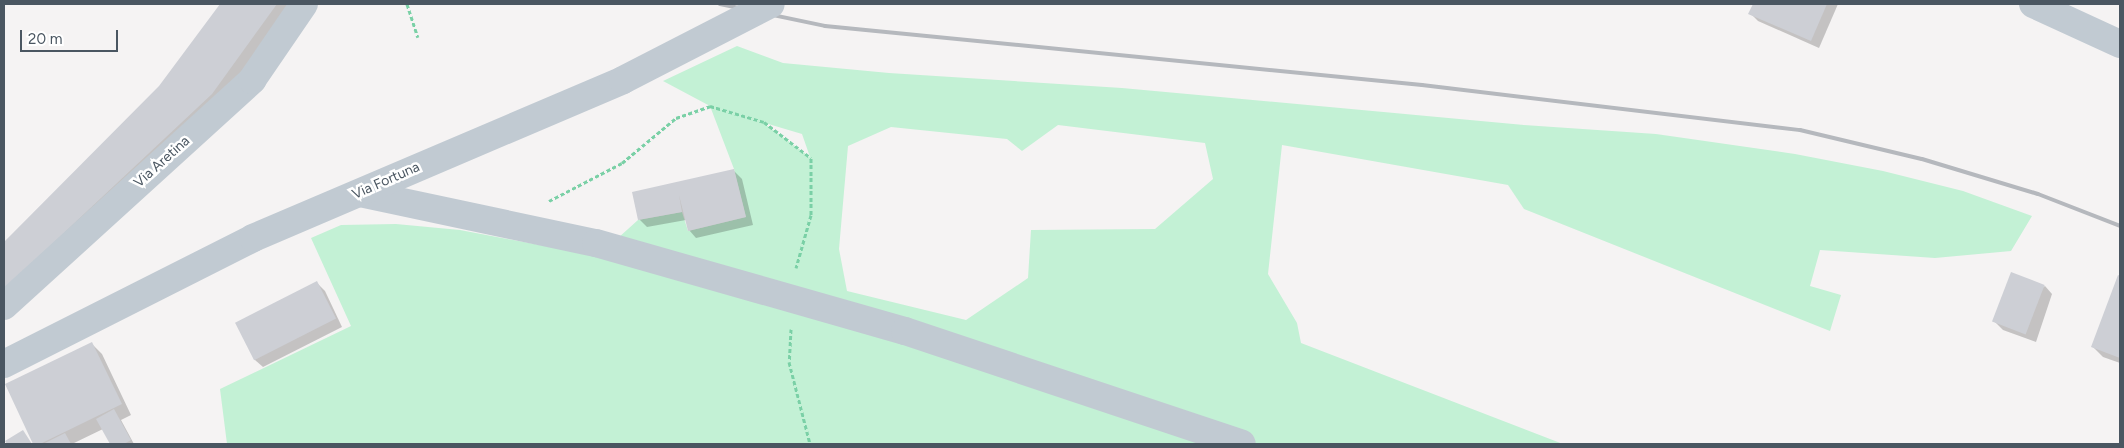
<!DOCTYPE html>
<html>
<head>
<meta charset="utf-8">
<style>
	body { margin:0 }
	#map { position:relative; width:2124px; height:448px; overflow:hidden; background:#f5f3f3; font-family:Figtree,sans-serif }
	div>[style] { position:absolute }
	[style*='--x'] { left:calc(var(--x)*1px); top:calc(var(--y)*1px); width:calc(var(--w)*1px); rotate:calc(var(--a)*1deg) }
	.green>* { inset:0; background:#c3f1d5 }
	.shadow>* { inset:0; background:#0003 }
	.building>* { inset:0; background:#cdcfd5; transform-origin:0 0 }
	.path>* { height:3px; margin-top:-1.5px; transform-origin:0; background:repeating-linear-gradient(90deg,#7ad0a6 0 4px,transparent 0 6.5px) }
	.minor>* { height:28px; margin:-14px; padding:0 14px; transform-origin:14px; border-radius:14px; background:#c1cad2 }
	.rail>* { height:4px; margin:-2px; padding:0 2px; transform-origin:2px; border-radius:2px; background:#b5b8bd }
	.minor-bridge>* { height:28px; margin:-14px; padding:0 14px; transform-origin:14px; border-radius:14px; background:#c1cad2 }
	span { translate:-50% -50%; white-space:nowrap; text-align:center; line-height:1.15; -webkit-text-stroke:5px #fff; paint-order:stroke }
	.street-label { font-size:14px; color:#4a5661 }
	.frame { position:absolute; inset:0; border:5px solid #4a5661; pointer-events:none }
	.scale { position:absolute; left:20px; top:30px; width:98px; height:22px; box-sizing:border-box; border:2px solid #4a5661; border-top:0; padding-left:6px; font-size:15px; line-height:18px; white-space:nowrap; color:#4a5661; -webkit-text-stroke:4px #fff; paint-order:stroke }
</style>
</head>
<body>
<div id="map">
	<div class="green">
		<div style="clip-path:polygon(evenodd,737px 46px,783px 63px,889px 73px,1122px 88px,1524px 125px,1656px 134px,1795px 154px,1883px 171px,1963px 191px,2032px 216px,2011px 251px,1935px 258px,1820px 250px,1810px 286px,1841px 295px,1830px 331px,1524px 209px,1508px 185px,1282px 145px,1268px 274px,1297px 323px,1301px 343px,1563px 444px,227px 444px,220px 389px,351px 326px,311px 238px,341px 225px,396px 224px,460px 230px,598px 256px,638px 220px,682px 212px,688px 231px,746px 217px,734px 169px,710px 106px,663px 81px,737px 46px,765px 123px,802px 134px,810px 157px,765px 124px,765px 123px,737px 46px,1058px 125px,1205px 143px,1213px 179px,1155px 229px,1031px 230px,1028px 278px,966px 320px,847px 291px,839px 249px,848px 146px,891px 127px,1007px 139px,1022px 151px,1058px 125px)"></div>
	</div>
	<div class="shadow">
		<div style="clip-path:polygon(221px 4px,298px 4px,224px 106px,4px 312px,4px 244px,160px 87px)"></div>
		<div style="clip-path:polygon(1754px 4px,1838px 4px,1819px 48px,1758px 21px,1750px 13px)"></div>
		<div style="clip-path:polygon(734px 171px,742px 179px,753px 225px,696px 238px,689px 230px,686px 220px,647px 227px,639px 219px,634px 193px)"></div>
		<div style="clip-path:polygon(2118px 277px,2120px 278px,2120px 363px,2103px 357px,2093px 347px)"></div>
		<div style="clip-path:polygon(317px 283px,325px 291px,342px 327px,263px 367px,255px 360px,237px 323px)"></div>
		<div style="clip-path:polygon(2045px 286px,2052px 294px,2036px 342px,2003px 330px,1995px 322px)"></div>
		<div style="clip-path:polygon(92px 344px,102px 354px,131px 415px,121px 420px,134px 444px,112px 444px,103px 429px,72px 444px,35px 444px,6px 385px)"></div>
	</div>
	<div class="building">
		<div style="clip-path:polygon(220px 4px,277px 4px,212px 94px,4px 289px,4px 242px,159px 86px)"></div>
		<div style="clip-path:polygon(1753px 4px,1827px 4px,1811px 41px,1748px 14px)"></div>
		<div style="clip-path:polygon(734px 169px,746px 217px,688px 231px,679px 195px,682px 212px,638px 220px,632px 192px)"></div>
		<div style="left:2011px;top:272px;width:36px;height:53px;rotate:21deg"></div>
		<div style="clip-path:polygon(2118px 275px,2120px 276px,2120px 358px,2091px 347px)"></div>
		<div style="left:317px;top:281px;width:42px;height:92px;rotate:63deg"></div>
		<div style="clip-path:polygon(92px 342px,122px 404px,40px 444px,33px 444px,5px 384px)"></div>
		<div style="clip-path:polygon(114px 409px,131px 440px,124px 444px,110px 444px,96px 419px)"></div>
		<div style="clip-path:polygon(23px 430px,32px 444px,7px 444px,5px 441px)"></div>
		<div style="clip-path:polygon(65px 433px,71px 444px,43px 444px)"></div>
	</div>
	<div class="path">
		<div style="--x:407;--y:4;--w:35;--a:72"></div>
		<div style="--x:549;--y:201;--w:82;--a:-27.5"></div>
		<div style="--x:622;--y:163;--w:70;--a:-39.8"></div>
		<div style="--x:676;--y:118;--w:36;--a:-19"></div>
		<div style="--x:710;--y:106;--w:56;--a:16.5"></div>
		<div style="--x:764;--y:122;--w:59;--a:37.5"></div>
		<div style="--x:811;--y:158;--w:57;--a:90"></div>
		<div style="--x:811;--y:215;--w:55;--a:105.8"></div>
		<div style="--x:791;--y:329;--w:33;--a:93"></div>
		<div style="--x:789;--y:362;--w:85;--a:75.6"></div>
	</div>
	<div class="minor">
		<div style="--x:2033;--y:4;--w:96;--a:24.7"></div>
		<div style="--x:360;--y:193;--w:241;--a:12"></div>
		<div style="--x:596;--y:243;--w:321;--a:15.9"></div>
		<div style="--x:905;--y:331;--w:355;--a:18.5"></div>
		<div style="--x:4;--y:306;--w:336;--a:-42.3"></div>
		<div style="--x:252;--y:80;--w:92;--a:-55.6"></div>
		<div style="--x:4;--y:364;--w:279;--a:-26.8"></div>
		<div style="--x:253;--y:238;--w:402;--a:-23.1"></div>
	</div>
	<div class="rail">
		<div style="--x:720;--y:4;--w:107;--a:11.8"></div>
		<div style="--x:825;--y:26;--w:600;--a:5.64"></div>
		<div style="--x:1422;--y:85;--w:381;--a:6.8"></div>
		<div style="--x:1800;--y:130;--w:125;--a:13.4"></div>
		<div style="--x:1922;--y:159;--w:121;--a:16.8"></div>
		<div style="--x:2038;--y:194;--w:88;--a:21.3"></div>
	</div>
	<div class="minor-bridge">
		<div style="--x:623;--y:80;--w:166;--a:-27.2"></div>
	</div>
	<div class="street-label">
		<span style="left:162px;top:162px;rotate:-42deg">Via Aretina</span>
		<span style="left:386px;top:181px;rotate:-24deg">Via Fortuna</span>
	</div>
	<div class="frame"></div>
	<div class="scale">20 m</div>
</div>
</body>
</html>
